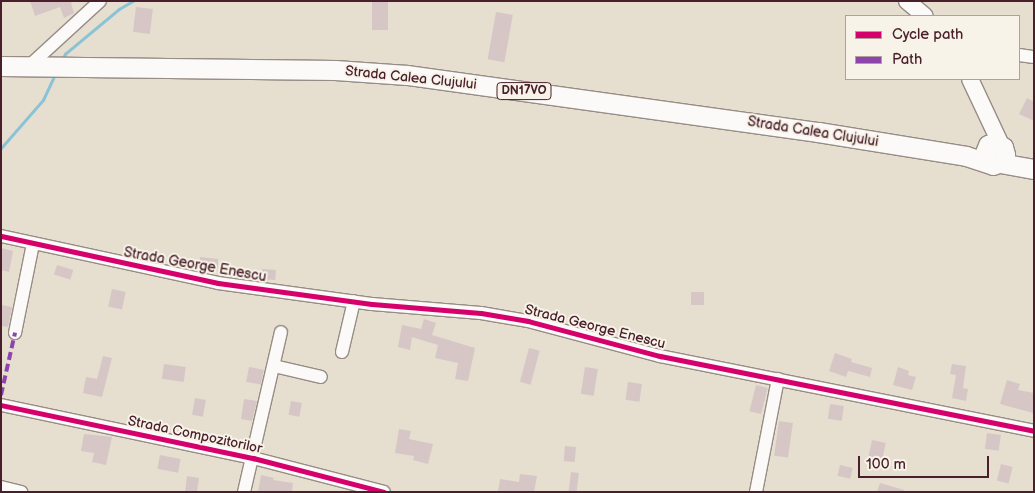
<!DOCTYPE html>
<html>
<head>
<meta charset="utf-8">
<style>
	body { margin:0 }
	#map { position:relative; width:1035px; height:493px; overflow:hidden; background:#e6dece; font-family:"Balsamiq Sans",sans-serif }
	div>[style] { position:absolute }
	[style*='--x'] { left:calc(var(--x)*1px); top:calc(var(--y)*1px); width:calc(var(--w)*1px); rotate:calc(var(--a)*1deg) }
	.stream>* { height:2.5px; margin:-1.25px; padding:0 1.25px; transform-origin:1.25px; border-radius:1.25px; background:#88c3d8 }
	.building>* { inset:0; background:#d6c7c6; transform-origin:0 0 }
	.roads { filter:drop-shadow(1px 0 #978c86) drop-shadow(-1px 0 #978c86) drop-shadow(0 1px #978c86) drop-shadow(0 -1px #978c86) }
	.minor>* { height:12px; margin:-6px; padding:0 6px; transform-origin:6px; border-radius:6px; background:#fbfaf8 }
	.major>* { height:16px; margin:-8px; padding:0 8px; transform-origin:8px; border-radius:8px; background:#fbfaf8 }
	.highway>* { height:19px; margin:-9.5px; padding:0 9.5px; transform-origin:9.5px; border-radius:9.5px; background:#fbfaf8 }
	.quiet>* { height:4px; margin-top:-2px; transform-origin:0; background:repeating-linear-gradient(90deg,#8e44ad 0 8px,transparent 0 12px) }
	.cycleway>* { height:5px; margin:-2.5px; padding:0 2.5px; transform-origin:2.5px; border-radius:2.5px; background:#d6006c }
	span { translate:-50% -50%; white-space:nowrap; text-align:center; line-height:1.15; -webkit-text-stroke:4px #f7f3e8; paint-order:stroke }
	.shield-label span { padding:1px 4px; background:#f7f3e8; border:1px solid; border-radius:4px; -webkit-text-stroke-width:0 }
	.shield-label { font-size:12px; color:#4a1f2b; font-weight:700 }
	.street-label { font-size:14px; color:#4a1f2b }
	.frame { position:absolute; inset:0; border:2px solid #4a1f2b; pointer-events:none }
	.legend { position:absolute; left:845px; top:15px; width:175px; height:65px; box-sizing:border-box; background:#f7f3e8; border:1px solid #b29e9c; margin:0; padding:6px 9px; list-style:none; font-size:15px; color:#4a1f2b }
	.legend li { display:flex; align-items:center; gap:10px; height:25px }
	.legend b { width:25px; border:1px solid #b29e9c }
	.scale { position:absolute; left:858px; top:456px; width:131px; height:22px; box-sizing:border-box; border:2px solid #4a1f2b; border-top:0; padding-left:6px; font-size:15px; line-height:18px; white-space:nowrap; color:#4a1f2b; -webkit-text-stroke:4px #f7f3e8; paint-order:stroke }
</style>
</head>
<body>
<div id="map">
	<div class="stream">
		<div style="--x:62;--y:60;--w:7;--a:-63"></div>
		<div style="--x:65;--y:54;--w:70;--a:-39.8"></div>
		<div style="--x:119;--y:9;--w:16;--a:-30"></div>
		<div style="--x:1;--y:148;--w:64;--a:-48.8"></div>
		<div style="--x:43;--y:100;--w:29;--a:-65"></div>
	</div>
	<div class="building">
		<div style="clip-path:polygon(30px 1px,73px 1px,71px 3px,74px 13px,64px 18px,60px 7px,35px 16px)"></div>
		<div style="left:372px;top:1px;width:16px;height:29px"></div>
		<div style="left:136px;top:7px;width:17px;height:25px;rotate:7deg"></div>
		<div style="left:496px;top:12px;width:17px;height:48px;rotate:10deg"></div>
		<div style="clip-path:polygon(1027px 98px,1034px 102px,1034px 121px,1019px 114px)"></div>
		<div style="clip-path:polygon(1px 248px,13px 251px,9px 272px,1px 270px)"></div>
		<div style="clip-path:polygon(200px 257px,218px 259px,218px 269px,199px 268px)"></div>
		<div style="left:57px;top:265px;width:17px;height:10px;rotate:17deg"></div>
		<div style="left:262px;top:269px;width:14px;height:10px;rotate:4deg"></div>
		<div style="left:112px;top:289px;width:14px;height:18px;rotate:12deg"></div>
		<div style="left:691px;top:292px;width:13px;height:13px"></div>
		<div style="clip-path:polygon(1px 305px,12px 307px,8px 327px,1px 326px)"></div>
		<div style="clip-path:polygon(424px 319px,436px 323px,432px 335px,475px 348px,468px 381px,455px 379px,458px 363px,435px 358px,438px 345px,412px 337px,410px 350px,398px 347px,402px 325px,421px 329px)"></div>
		<div style="left:529px;top:348px;width:11px;height:35px;rotate:15deg"></div>
		<div style="clip-path:polygon(835px 353px,852px 359px,851px 362px,872px 368px,870px 377px,848px 371px,846px 377px,829px 371px)"></div>
		<div style="clip-path:polygon(103px 356px,112px 358px,102px 397px,83px 393px,86px 377px,97px 379px)"></div>
		<div style="left:164px;top:364px;width:22px;height:15px;rotate:8deg"></div>
		<div style="clip-path:polygon(952px 364px,966px 366px,963px 388px,968px 389px,966px 401px,952px 398px,956px 375px,950px 374px)"></div>
		<div style="left:249px;top:367px;width:15px;height:15px;rotate:11deg"></div>
		<div style="left:585px;top:367px;width:13px;height:27px;rotate:9deg"></div>
		<div style="clip-path:polygon(898px 367px,909px 371px,908px 375px,916px 377px,912px 390px,893px 385px)"></div>
		<div style="clip-path:polygon(1007px 380px,1020px 384px,1018px 390px,1034px 393px,1033px 413px,1000px 404px)"></div>
		<div style="left:628px;top:382px;width:14px;height:18px;rotate:8deg"></div>
		<div style="left:756px;top:385px;width:12px;height:27px;rotate:14deg"></div>
		<div style="left:195px;top:398px;width:11px;height:17px;rotate:10deg"></div>
		<div style="clip-path:polygon(244px 399px,257px 401px,252px 421px,241px 419px)"></div>
		<div style="left:291px;top:401px;width:11px;height:14px;rotate:10deg"></div>
		<div style="left:830px;top:404px;width:14px;height:15px;rotate:8deg"></div>
		<div style="left:779px;top:421px;width:14px;height:35px;rotate:8deg"></div>
		<div style="clip-path:polygon(399px 429px,411px 431px,409px 439px,433px 444px,428px 464px,413px 460px,414px 456px,395px 453px)"></div>
		<div style="left:987px;top:433px;width:14px;height:16px;rotate:8deg"></div>
		<div style="clip-path:polygon(84px 434px,112px 437px,106px 465px,92px 462px,94px 453px,81px 451px)"></div>
		<div style="left:872px;top:440px;width:14px;height:25px;rotate:12deg"></div>
		<div style="left:565px;top:446px;width:11px;height:15px;rotate:5deg"></div>
		<div style="left:160px;top:455px;width:21px;height:14px;rotate:11deg"></div>
		<div style="left:1001px;top:464px;width:12px;height:17px;rotate:14deg"></div>
		<div style="left:840px;top:465px;width:13px;height:11px;rotate:13deg"></div>
		<div style="left:571px;top:472px;width:8px;height:20px;rotate:7deg"></div>
		<div style="clip-path:polygon(520px 474px,537px 476px,534px 492px,498px 492px,500px 479px,519px 482px)"></div>
		<div style="clip-path:polygon(261px 475px,274px 478px,273px 480px,293px 483px,292px 492px,258px 492px)"></div>
		<div style="clip-path:polygon(187px 476px,199px 478px,197px 492px,185px 492px)"></div>
		<div style="clip-path:polygon(880px 483px,904px 490px,904px 492px,877px 492px)"></div>
	</div>
	<div class="roads">
		<div class="minor">
			<div style="--x:1019;--y:55;--w:15;--a:8"></div>
			<div style="--x:29;--y:66;--w:96;--a:-42.5"></div>
			<div style="--x:1;--y:236;--w:222;--a:12.2"></div>
			<div style="--x:218;--y:283;--w:155;--a:7.8"></div>
			<div style="--x:372;--y:304;--w:109;--a:4.7"></div>
			<div style="--x:481;--y:313;--w:48;--a:9.7"></div>
			<div style="--x:528;--y:321;--w:137;--a:14.9"></div>
			<div style="--x:660;--y:356;--w:381;--a:11.3"></div>
			<div style="--x:15;--y:333;--w:91;--a:-78.6"></div>
			<div style="--x:342;--y:352;--w:52;--a:-76.8"></div>
			<div style="--x:274;--y:366;--w:48;--a:13.2"></div>
			<div style="--x:1;--y:405;--w:258;--a:11.9"></div>
			<div style="--x:253;--y:458;--w:135;--a:14.5"></div>
			<div style="--x:1;--y:487;--w:21;--a:14"></div>
			<div style="--x:244;--y:492;--w:164;--a:-77"></div>
			<div style="--x:756;--y:492;--w:115;--a:-79"></div>
		</div>
		<div class="major">
			<div style="--x:907;--y:1;--w:23;--a:40"></div>
			<div style="--x:970;--y:79;--w:73;--a:64.8"></div>
		</div>
		<div class="highway">
			<div style="--x:1;--y:66;--w:334;--a:0.7"></div>
			<div style="--x:335;--y:70;--w:72;--a:4"></div>
			<div style="--x:407;--y:75;--w:415;--a:7.9"></div>
			<div style="--x:818;--y:132;--w:150;--a:9.2"></div>
			<div style="--x:966;--y:156;--w:28;--a:18"></div>
			<div style="--x:993;--y:165;--w:11;--a:-22"></div>
			<div style="--x:1003;--y:161;--w:7;--a:-74"></div>
			<div style="--x:1005;--y:154;--w:7;--a:-106"></div>
			<div style="--x:1003;--y:147;--w:10;--a:-156"></div>
			<div style="--x:994;--y:143;--w:6;--a:162"></div>
			<div style="--x:988;--y:145;--w:11;--a:112"></div>
			<div style="--x:984;--y:155;--w:6;--a:72"></div>
			<div style="--x:1000;--y:163;--w:35;--a:10"></div>
		</div>
	</div>
	<div class="quiet">
		<div style="--x:1;--y:395;--w:64;--a:-77.3"></div>
	</div>
	<div class="cycleway">
		<div style="--x:1;--y:236;--w:222;--a:12.2"></div>
		<div style="--x:218;--y:283;--w:155;--a:7.8"></div>
		<div style="--x:372;--y:304;--w:109;--a:4.7"></div>
		<div style="--x:481;--y:313;--w:48;--a:9.7"></div>
		<div style="--x:528;--y:321;--w:137;--a:14.9"></div>
		<div style="--x:660;--y:356;--w:381;--a:11.3"></div>
		<div style="--x:1;--y:405;--w:258;--a:11.9"></div>
		<div style="--x:253;--y:458;--w:135;--a:14.5"></div>
	</div>
	<div class="shield-label">
		<span style="left:524px;top:91px">DN17VO</span>
	</div>
	<div class="street-label">
		<span style="left:411px;top:78px;rotate:6deg">Strada Calea Clujului</span>
		<span style="left:813px;top:132px;rotate:9deg">Strada Calea Clujului</span>
		<span style="left:195px;top:265px;rotate:10deg">Strada George Enescu</span>
		<span style="left:595px;top:327px;rotate:14deg">Strada George Enescu</span>
		<span style="left:195px;top:435px;rotate:12deg">Strada Compozitorilor</span>
	</div>
	<div class="frame"></div>
	<ul class="legend">
	<li><b style="height:6px;background:#d6006c"></b>Cycle path</li>
	<li><b style="height:6px;background:#8e44ad"></b>Path</li>
	</ul>
	<div class="scale">100 m</div>
</div>
</body>
</html>
